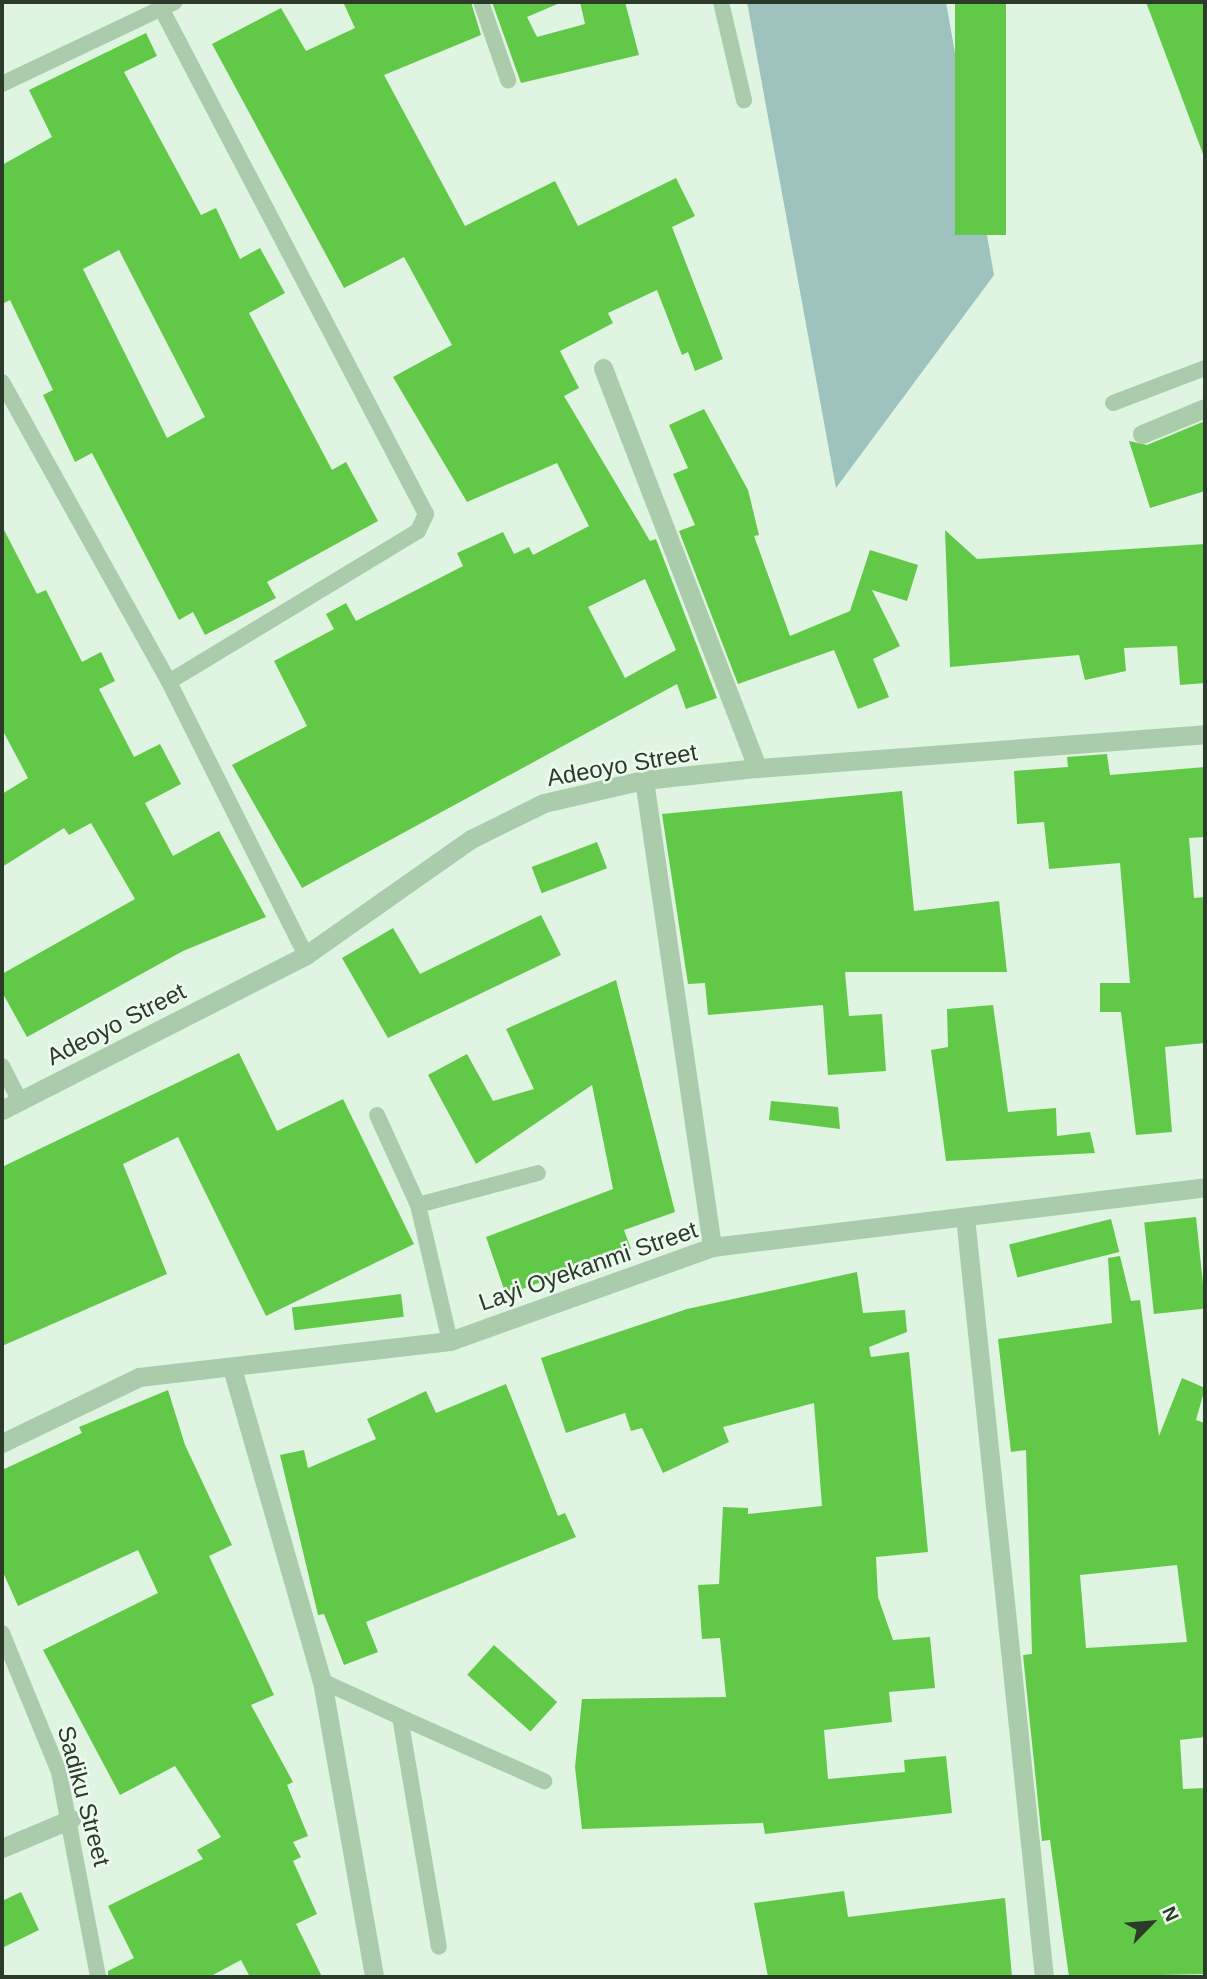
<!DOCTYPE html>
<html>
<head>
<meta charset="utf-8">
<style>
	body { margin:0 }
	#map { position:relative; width:1207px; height:1979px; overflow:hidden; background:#dff4e1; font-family:Helvetica,sans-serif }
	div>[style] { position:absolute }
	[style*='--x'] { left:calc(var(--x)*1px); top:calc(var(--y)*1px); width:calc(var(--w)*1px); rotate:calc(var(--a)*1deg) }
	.green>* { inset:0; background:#9ec3bf }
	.building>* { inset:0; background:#62c848; transform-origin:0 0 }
	.service>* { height:16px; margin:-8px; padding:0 8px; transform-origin:8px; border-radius:8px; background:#aaccab }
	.minor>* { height:19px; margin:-9.5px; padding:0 9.5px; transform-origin:9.5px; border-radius:9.5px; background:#aaccab }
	span { translate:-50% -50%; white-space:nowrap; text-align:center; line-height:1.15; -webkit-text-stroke:5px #ecfbed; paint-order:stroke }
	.street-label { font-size:24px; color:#2c3a2a }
	.frame { position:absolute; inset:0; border:4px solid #2c3a2a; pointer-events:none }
	.north { position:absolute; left:1116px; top:1888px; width:70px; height:70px; -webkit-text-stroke:5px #ecfbed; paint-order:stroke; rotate:65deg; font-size:19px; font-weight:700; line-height:28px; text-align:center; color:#2c3a2a }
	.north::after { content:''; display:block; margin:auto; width:24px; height:32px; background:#2c3a2a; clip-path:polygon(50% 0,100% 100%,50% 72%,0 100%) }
</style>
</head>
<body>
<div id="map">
	<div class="green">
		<div style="clip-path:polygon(747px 2px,946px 2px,994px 275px,836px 488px)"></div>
	</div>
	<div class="building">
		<div style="clip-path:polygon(evenodd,343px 2px,471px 2px,481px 35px,384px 75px,465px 226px,555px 181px,578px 226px,676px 178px,695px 216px,672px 227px,723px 359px,695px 371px,688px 352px,682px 355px,657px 290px,608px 313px,613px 323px,560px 351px,579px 388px,564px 396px,650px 541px,656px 539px,717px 698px,686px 709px,677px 684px,302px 888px,232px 765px,307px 726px,274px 661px,334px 629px,326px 614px,346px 603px,356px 621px,463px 566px,457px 553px,503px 532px,514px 554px,529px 547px,533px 555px,589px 526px,557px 463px,467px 502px,393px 377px,452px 345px,404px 257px,344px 288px,212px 44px,281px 8px,306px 51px,355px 28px,343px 2px,645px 579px,676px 650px,625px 678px,588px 607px,645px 579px)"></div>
		<div style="clip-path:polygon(492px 2px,562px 2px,527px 17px,537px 37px,585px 24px,580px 2px,625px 2px,639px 55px,521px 83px)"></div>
		<div style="left:955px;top:2px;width:51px;height:233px"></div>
		<div style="clip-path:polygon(1146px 2px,1205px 2px,1205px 154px,1203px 154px)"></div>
		<div style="clip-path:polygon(evenodd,146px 33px,157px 56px,124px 72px,201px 215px,216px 208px,240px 259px,260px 248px,285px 293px,249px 313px,332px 470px,346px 462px,378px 521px,267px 582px,276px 598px,205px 635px,193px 612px,179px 620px,92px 453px,75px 462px,43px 395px,53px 390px,10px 300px,2px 304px,2px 165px,52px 137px,29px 90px,146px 33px,119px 250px,205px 417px,167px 438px,83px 269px,119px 250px)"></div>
		<div style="clip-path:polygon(704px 409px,748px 490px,759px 535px,754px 536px,790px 636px,850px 611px,870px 550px,918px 565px,907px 601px,872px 590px,900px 646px,873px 659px,889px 697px,858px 709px,834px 650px,738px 684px,679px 531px,695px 525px,673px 474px,688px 468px,669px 425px)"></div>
		<div style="clip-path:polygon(1205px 421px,1205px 491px,1150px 508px,1129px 441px,1147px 445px)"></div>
		<div style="clip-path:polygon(2px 526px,37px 594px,46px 590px,82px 662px,101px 652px,115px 681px,99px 689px,134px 757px,160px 744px,181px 784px,145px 803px,173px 856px,219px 831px,266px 917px,183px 951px,27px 1037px,2px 992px,2px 974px,135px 899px,91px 823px,69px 835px,64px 828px,2px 867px,2px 794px,28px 778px,2px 729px)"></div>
		<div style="clip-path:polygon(945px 530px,977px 559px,1205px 544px,1205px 683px,1180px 685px,1177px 646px,1124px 648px,1126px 671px,1085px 680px,1079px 655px,950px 667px)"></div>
		<div style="clip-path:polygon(1107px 754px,1110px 775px,1205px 767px,1205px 837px,1189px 838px,1194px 898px,1205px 897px,1205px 1043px,1165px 1047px,1172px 1132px,1136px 1135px,1121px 1012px,1100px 1012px,1100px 983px,1130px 983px,1120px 863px,1049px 869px,1044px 822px,1017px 824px,1014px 771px,1068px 767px,1067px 757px)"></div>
		<div style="clip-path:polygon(902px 791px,914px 911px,999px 901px,1007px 972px,845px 972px,849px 1016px,882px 1014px,886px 1071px,828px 1075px,823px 1005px,708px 1015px,705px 983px,688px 984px,662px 814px)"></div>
		<div style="left:597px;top:842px;width:28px;height:70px;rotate:69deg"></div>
		<div style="clip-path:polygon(541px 915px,561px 955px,388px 1038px,342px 958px,393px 928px,420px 974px)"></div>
		<div style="clip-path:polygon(616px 980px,675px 1212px,624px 1230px,631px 1249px,506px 1295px,486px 1237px,613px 1189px,592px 1085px,476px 1164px,428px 1075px,467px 1054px,493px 1101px,534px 1089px,506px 1029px)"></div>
		<div style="clip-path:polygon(993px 1005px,1008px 1112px,1056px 1108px,1057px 1136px,1090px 1132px,1095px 1153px,946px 1161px,931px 1050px,948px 1047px,947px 1009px)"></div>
		<div style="clip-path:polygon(239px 1053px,277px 1131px,343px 1099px,414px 1244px,266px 1316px,178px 1137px,123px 1164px,167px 1274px,2px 1346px,2px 1167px)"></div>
		<div style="clip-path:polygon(771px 1101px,838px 1107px,840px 1129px,769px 1120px)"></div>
		<div style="left:1196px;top:1217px;width:92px;height:52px;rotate:84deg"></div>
		<div style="left:1111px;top:1219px;width:34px;height:105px;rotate:76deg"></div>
		<div style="clip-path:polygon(evenodd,1120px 1256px,1131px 1301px,1140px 1300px,1159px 1436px,1182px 1378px,1205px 1388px,1196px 1420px,1205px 1423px,1205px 1737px,1180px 1740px,1183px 1789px,1205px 1788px,1205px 1974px,1069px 1977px,1050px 1840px,1042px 1841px,1023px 1655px,1032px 1654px,1026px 1450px,1011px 1452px,998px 1339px,1112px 1323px,1108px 1258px,1120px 1256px,1177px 1565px,1187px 1642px,1086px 1648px,1080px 1575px,1177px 1565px)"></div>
		<div style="clip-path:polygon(857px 1272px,863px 1313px,905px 1310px,907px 1332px,869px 1347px,871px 1357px,909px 1352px,928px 1552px,876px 1557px,878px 1597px,893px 1640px,930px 1637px,935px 1688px,889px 1692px,892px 1722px,824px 1730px,828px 1779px,905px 1772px,904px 1760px,946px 1756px,952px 1813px,765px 1834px,763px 1823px,582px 1829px,575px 1767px,582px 1699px,726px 1697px,720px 1638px,702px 1639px,698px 1585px,719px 1584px,723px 1507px,748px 1508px,748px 1514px,822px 1506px,814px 1403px,723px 1427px,729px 1442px,663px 1473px,642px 1428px,631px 1431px,625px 1413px,566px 1433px,541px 1358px,687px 1309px)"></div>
		<div style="left:401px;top:1294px;width:23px;height:110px;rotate:83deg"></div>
		<div style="clip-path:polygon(506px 1384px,558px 1516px,565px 1513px,576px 1537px,366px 1622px,378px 1652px,344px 1665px,324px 1614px,318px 1615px,280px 1455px,304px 1450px,308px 1468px,376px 1439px,367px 1419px,426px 1391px,436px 1413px)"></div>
		<div style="clip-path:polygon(168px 1390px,185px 1445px,232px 1545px,209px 1556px,274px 1695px,251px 1705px,293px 1782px,287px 1785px,308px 1836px,293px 1842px,301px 1857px,293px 1861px,317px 1914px,296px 1924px,322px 1977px,250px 1977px,241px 1960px,209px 1977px,108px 1977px,108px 1971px,134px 1958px,108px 1906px,203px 1859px,197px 1850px,221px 1837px,175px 1766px,120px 1795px,43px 1650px,158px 1593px,138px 1550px,18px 1606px,2px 1570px,2px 1470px,82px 1433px,79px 1427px)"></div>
		<div style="left:494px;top:1645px;width:85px;height:40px;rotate:42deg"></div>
		<div style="clip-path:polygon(844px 1891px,848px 1917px,1005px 1898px,1012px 1977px,768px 1977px,754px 1903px)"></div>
		<div style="clip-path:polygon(21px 1892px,39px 1930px,2px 1948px,2px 1901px)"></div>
	</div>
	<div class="service">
		<div style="--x:481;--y:2;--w:83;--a:70.9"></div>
		<div style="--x:721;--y:2;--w:101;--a:76.8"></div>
		<div style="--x:161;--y:8;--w:571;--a:62.36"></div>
		<div style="--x:426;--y:514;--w:19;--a:115"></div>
		<div style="--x:418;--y:531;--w:291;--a:148.8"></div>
		<div style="--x:2;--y:84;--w:191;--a:-25.4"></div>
		<div style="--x:2;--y:382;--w:343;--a:60.9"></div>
		<div style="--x:169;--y:682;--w:305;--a:63.4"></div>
		<div style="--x:1113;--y:403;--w:98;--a:-20.8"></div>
		<div style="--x:2;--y:1066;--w:39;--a:63"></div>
		<div style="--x:377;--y:1115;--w:99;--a:65.5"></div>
		<div style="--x:418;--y:1205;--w:140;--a:76.8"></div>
		<div style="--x:418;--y:1205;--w:124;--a:-14.9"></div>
		<div style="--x:2;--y:1633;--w:150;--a:67.7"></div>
		<div style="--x:59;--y:1772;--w:209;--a:79.2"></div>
		<div style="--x:322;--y:1681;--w:86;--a:24.8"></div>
		<div style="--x:400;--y:1717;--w:233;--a:80.4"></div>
		<div style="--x:400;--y:1717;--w:158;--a:24"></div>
	</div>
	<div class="minor">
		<div style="--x:603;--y:368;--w:429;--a:68.9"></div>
		<div style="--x:1142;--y:434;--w:68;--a:-22.4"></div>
		<div style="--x:644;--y:780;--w:472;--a:81.7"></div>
		<div style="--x:2;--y:1110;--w:341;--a:-27"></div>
		<div style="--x:306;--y:955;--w:202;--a:-35.1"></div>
		<div style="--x:471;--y:839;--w:81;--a:-26.3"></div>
		<div style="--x:544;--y:803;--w:103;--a:-13"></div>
		<div style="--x:644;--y:780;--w:114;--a:-6.1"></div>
		<div style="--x:757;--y:768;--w:449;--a:-4.3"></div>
		<div style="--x:965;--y:1217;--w:764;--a:84.07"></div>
		<div style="--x:232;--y:1368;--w:326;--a:74"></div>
		<div style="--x:322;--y:1681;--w:301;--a:80"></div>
		<div style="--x:2;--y:1443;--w:152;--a:-25.7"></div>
		<div style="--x:139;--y:1377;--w:313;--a:-6.6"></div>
		<div style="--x:450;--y:1341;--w:278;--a:-19.7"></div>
		<div style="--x:712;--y:1247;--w:497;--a:-6.9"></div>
		<div style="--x:2;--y:1848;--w:75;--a:-22.8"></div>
	</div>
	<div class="street-label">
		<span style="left:622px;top:765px;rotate:-10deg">Adeoyo Street</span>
		<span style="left:116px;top:1024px;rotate:-27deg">Adeoyo Street</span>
		<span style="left:588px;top:1266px;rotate:-19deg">Layi Oyekanmi Street</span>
		<span style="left:84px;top:1796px;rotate:75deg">Sadiku Street</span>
	</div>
	<div class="frame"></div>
	<div class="north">N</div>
</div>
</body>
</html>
